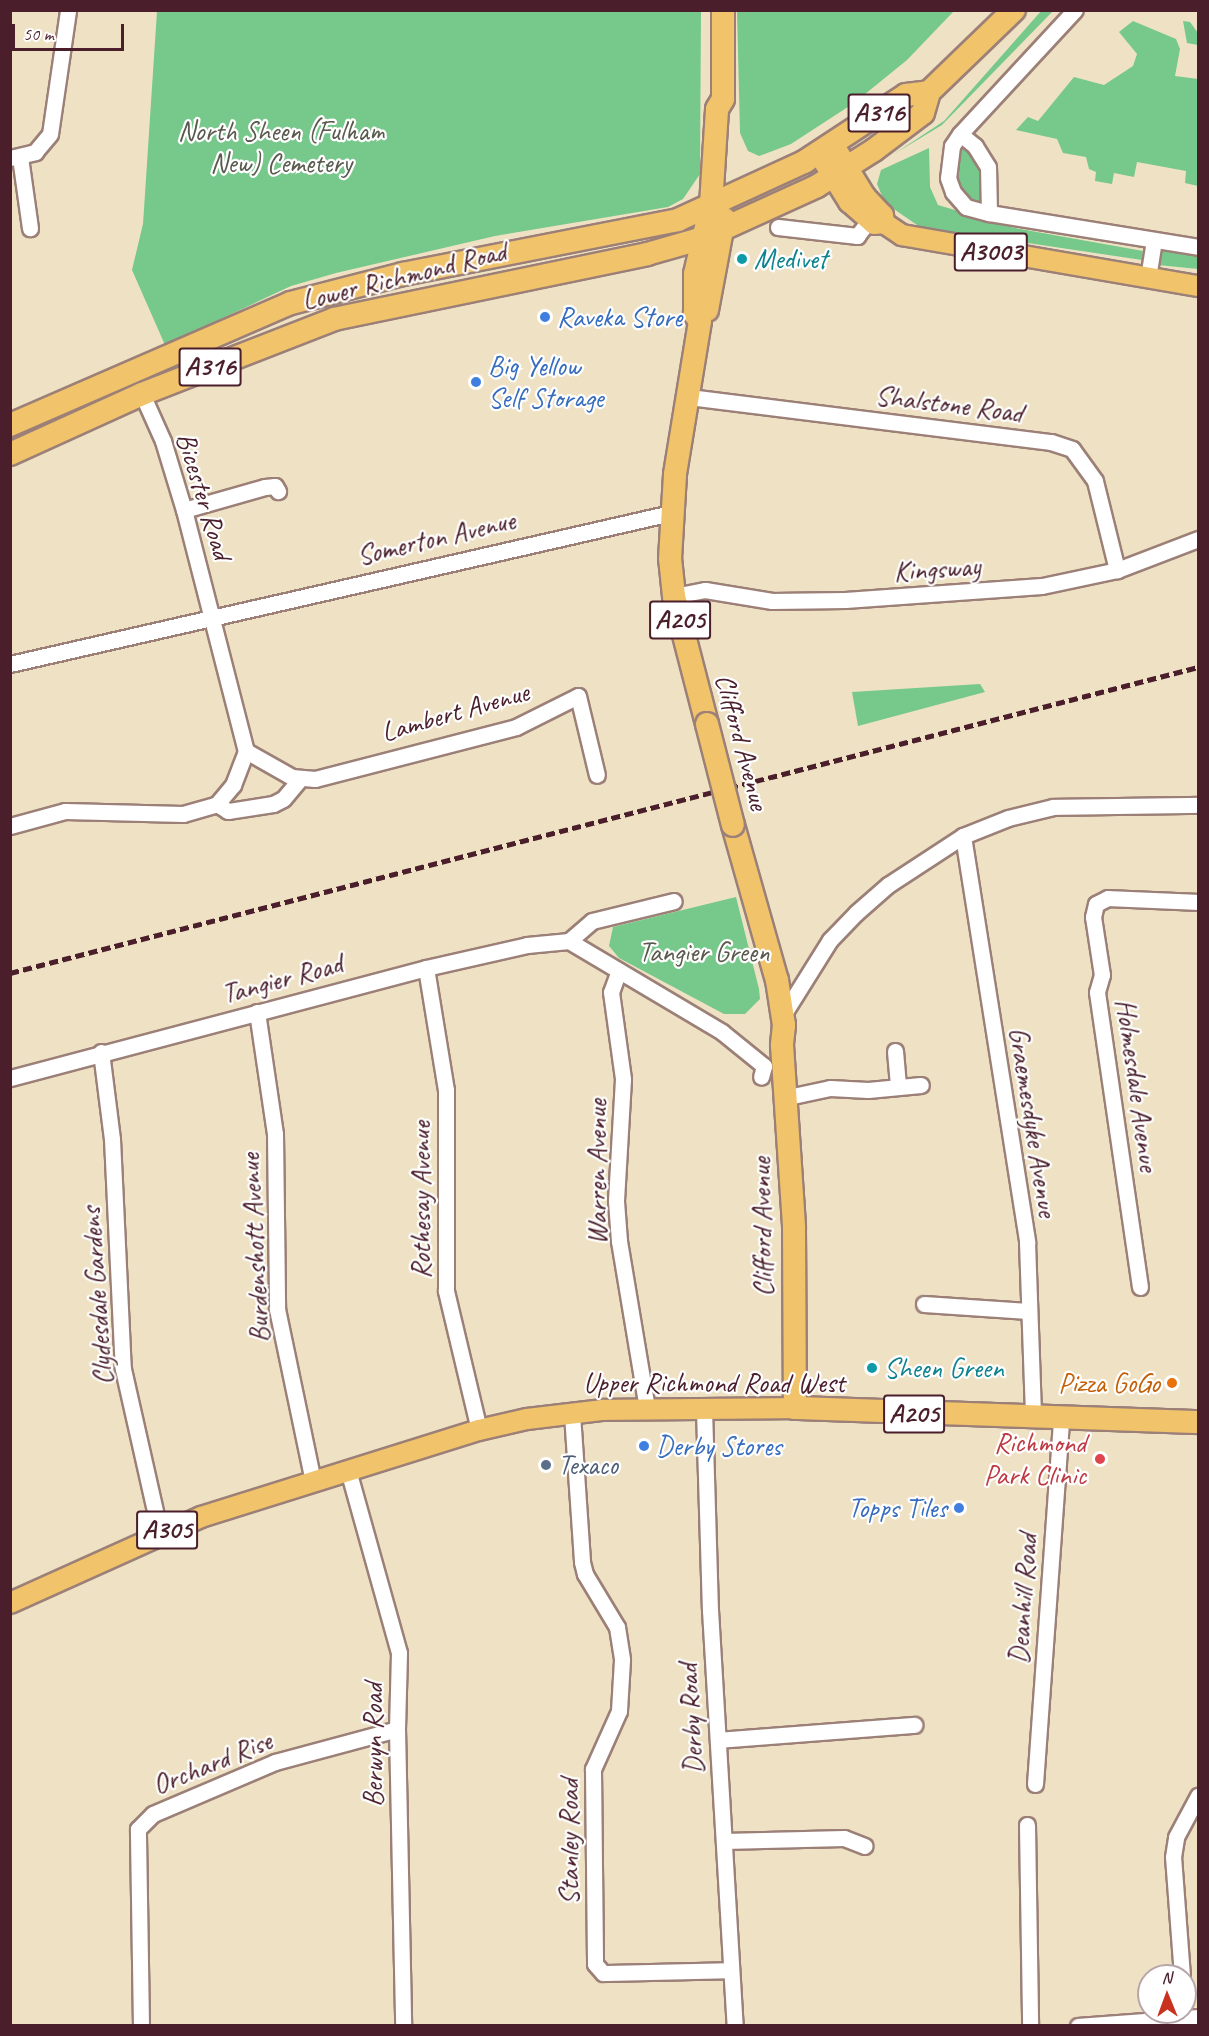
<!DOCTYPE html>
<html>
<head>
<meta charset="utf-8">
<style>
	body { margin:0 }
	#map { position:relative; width:1209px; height:2036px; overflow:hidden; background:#efe2c4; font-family:Caveat,sans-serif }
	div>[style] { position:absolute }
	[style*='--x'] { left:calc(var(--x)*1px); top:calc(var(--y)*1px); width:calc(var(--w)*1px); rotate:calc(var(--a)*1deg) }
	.green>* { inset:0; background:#76c88b }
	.roads { filter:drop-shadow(2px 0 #9c8078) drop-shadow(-2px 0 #9c8078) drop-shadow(0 2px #9c8078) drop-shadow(0 -2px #9c8078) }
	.minor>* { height:15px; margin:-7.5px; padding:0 7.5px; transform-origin:7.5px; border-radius:7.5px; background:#fff }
	.major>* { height:20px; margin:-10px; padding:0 10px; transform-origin:10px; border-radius:10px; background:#f1c36a }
	.highway>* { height:22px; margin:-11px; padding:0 11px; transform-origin:11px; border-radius:11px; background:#f1c36a }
	.rail>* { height:4.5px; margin-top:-2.25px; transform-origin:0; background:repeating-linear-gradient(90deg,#4a1f2b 0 9px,transparent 0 13.5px) }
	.bridges { filter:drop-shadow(2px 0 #9c8078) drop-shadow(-2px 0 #9c8078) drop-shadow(0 2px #9c8078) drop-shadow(0 -2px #9c8078) }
	.highway-bridge>* { height:22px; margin:-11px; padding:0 11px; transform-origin:11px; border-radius:11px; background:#f1c36a }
	.dots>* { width:16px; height:16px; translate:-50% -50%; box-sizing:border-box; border:3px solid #fff; border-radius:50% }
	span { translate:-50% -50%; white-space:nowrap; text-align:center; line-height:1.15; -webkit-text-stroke:4.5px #fff; paint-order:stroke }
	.shield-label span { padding:2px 4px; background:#fff; border:2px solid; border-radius:4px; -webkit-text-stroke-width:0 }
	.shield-label { font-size:27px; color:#4a1f2b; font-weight:700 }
	.park-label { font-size:28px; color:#595a4d }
	.culture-label { font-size:28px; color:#0d838f }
	.left { translate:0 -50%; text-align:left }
	.street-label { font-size:28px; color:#4a1f2b }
	.shop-label { font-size:28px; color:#366cbe }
	.right { translate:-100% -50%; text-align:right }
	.food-label { font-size:28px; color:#c56008 }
	.health-label { font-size:28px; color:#be3a42 }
	.service-label { font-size:28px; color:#4e5e75 }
	.frame { position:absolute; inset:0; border:12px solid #4a1f2b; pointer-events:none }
	.north { position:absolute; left:1137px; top:1964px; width:60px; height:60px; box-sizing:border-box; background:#fff; border:2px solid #b7a5aa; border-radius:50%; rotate:359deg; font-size:16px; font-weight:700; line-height:24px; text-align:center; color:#4a1f2b }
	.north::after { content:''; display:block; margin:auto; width:21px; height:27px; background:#c8321e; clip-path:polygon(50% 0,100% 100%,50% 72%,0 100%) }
	.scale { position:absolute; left:12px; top:24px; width:112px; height:27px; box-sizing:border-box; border:3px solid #4a1f2b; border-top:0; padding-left:8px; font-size:18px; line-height:21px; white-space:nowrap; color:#4a1f2b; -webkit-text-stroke:4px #fff; paint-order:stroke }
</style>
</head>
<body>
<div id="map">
	<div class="green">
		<div style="clip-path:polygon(1042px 10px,1053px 11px,942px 125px,894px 154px,944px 121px)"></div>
		<div style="clip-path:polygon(157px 11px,701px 11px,700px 174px,683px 199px,668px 207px,495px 236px,336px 273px,291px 286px,165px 345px,132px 270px,143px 224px)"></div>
		<div style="clip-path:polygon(737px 11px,737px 10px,954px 11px,907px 60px,854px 103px,791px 144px,759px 156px,748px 151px,740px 133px)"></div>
		<div style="clip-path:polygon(1133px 21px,1176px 39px,1180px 49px,1175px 76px,1198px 79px,1198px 186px,1185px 183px,1186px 171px,1137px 162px,1134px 177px,1114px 173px,1112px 184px,1095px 181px,1096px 172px,1089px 169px,1086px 157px,1063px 153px,1057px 139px,1016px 130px,1028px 117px,1038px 121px,1074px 77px,1104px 85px,1133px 66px,1137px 54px,1119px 32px)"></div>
		<div style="clip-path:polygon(1183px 21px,1190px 22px,1198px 33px,1198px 45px,1187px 43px)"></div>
		<div style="clip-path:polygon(961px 142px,981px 169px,982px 207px,966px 195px,955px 176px)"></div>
		<div style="clip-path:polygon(929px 148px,930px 187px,938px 205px,1015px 228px,1143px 251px,1142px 260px,920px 227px,885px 203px,877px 184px,881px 170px)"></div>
		<div style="clip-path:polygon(1161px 248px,1198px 253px,1198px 269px,1158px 265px)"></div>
		<div style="clip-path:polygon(980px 684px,985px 692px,858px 726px,852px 692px)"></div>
		<div style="clip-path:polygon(736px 897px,759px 989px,760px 999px,745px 1014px,724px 1014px,619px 958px,609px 946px,613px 927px)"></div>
	</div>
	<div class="roads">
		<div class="minor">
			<div style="--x:960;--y:134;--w:169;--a:-47.2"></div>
			<div style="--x:20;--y:157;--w:72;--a:82"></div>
			<div style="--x:10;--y:158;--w:26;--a:-13"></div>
			<div style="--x:35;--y:152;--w:23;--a:-50"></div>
			<div style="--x:50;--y:134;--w:125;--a:-81.7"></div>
			<div style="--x:989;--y:213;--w:46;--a:-91.2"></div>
			<div style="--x:988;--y:167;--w:25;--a:-122"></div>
			<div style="--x:975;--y:146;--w:19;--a:-141"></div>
			<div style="--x:960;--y:134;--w:14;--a:124"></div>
			<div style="--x:952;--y:146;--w:32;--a:97"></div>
			<div style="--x:948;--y:178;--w:15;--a:70"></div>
			<div style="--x:953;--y:192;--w:20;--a:49"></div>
			<div style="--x:966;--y:207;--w:24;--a:15"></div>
			<div style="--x:989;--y:213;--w:212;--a:9.2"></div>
			<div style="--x:778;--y:227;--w:80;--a:6.5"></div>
			<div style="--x:857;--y:236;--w:31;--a:-52"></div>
			<div style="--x:1148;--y:278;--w:38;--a:-81"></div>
			<div style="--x:142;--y:394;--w:51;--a:65.9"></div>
			<div style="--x:163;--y:441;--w:72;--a:73.1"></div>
			<div style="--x:184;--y:510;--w:249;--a:75.6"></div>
			<div style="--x:689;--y:397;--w:365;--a:7.1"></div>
			<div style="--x:1051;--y:442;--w:22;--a:18"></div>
			<div style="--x:1072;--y:449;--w:39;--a:54"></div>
			<div style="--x:1095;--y:481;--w:92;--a:76.1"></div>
			<div style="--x:184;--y:510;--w:84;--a:-15.9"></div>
			<div style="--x:265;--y:487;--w:10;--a:-6"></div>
			<div style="--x:275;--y:486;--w:6;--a:59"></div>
			<div style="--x:674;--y:596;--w:32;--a:-11"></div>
			<div style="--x:705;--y:590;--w:68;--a:9.3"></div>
			<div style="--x:772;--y:601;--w:73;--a:-0.8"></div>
			<div style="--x:845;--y:600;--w:197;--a:-4.1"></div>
			<div style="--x:1042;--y:586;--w:77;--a:-12"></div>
			<div style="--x:1117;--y:570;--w:87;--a:-20.9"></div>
			<div style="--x:10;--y:664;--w:678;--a:-12.87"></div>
			<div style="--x:300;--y:779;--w:26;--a:130"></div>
			<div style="--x:283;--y:799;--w:11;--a:153"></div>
			<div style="--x:273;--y:804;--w:46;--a:171.2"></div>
			<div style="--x:228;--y:811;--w:13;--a:-148"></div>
			<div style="--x:217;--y:804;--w:25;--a:-50"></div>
			<div style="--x:233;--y:785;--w:36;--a:-69"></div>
			<div style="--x:246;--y:751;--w:53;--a:29.5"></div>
			<div style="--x:292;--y:777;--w:23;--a:5"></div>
			<div style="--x:315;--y:779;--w:208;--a:-14.5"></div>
			<div style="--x:516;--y:727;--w:69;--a:-26.6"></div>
			<div style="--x:578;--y:696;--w:81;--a:76.5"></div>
			<div style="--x:10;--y:826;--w:57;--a:-15.3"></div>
			<div style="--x:65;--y:811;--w:118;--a:1.5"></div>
			<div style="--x:183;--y:814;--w:35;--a:-16"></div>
			<div style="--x:963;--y:836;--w:411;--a:81"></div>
			<div style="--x:1027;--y:1242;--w:176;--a:88"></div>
			<div style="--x:569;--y:941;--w:178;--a:30.7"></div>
			<div style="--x:722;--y:1032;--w:54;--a:39"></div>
			<div style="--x:764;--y:1066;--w:11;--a:105"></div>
			<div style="--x:426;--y:968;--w:124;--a:80.7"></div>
			<div style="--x:446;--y:1090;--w:201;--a:90"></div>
			<div style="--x:446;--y:1291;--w:143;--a:76.6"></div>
			<div style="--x:618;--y:973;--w:20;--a:110"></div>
			<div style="--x:611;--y:992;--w:88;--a:82.1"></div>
			<div style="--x:623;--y:1079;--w:122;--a:93.3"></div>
			<div style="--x:616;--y:1201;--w:40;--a:85.7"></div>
			<div style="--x:619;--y:1241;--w:169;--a:80.5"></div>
			<div style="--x:257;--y:1012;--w:123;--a:81.6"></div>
			<div style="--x:275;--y:1134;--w:175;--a:89.3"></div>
			<div style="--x:277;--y:1309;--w:176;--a:78.2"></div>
			<div style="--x:783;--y:1015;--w:89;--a:-57.9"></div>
			<div style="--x:830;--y:940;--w:37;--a:-46"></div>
			<div style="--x:856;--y:913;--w:43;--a:-41.2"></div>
			<div style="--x:888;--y:885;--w:90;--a:-33.2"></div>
			<div style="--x:963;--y:836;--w:48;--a:-21.8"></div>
			<div style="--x:1008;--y:818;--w:46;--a:-13.7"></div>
			<div style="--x:1053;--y:807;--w:145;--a:-0.8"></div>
			<div style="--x:895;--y:1051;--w:36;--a:85"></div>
			<div style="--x:101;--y:1052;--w:88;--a:82.8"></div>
			<div style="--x:112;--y:1139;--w:230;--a:87.3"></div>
			<div style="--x:123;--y:1369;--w:168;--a:77.3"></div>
			<div style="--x:10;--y:1078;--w:430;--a:-14.8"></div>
			<div style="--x:426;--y:968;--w:104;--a:-12.8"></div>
			<div style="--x:527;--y:945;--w:42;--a:-5.4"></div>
			<div style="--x:569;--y:941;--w:30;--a:-41"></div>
			<div style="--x:592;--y:921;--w:84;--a:-13.7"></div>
			<div style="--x:788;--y:1097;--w:43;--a:-12.1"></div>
			<div style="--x:830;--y:1088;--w:38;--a:3"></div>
			<div style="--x:868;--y:1090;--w:53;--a:-5.4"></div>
			<div style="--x:1140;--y:1287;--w:298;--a:-98.3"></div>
			<div style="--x:1097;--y:992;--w:18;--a:-74"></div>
			<div style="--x:1102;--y:975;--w:59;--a:-98.8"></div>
			<div style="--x:1093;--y:917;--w:13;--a:-77"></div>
			<div style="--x:1096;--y:904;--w:13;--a:-27"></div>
			<div style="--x:1108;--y:898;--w:90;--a:2.5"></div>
			<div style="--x:924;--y:1304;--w:104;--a:3.9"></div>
			<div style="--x:704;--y:1409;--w:201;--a:88.3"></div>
			<div style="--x:710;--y:1610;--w:417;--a:86.6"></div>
			<div style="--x:572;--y:1414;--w:148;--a:86.1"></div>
			<div style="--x:582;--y:1562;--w:12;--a:76"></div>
			<div style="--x:585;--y:1574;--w:62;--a:58.9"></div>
			<div style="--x:617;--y:1627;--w:33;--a:81"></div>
			<div style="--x:622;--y:1660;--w:51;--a:93.4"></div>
			<div style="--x:619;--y:1711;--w:64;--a:114.1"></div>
			<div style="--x:593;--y:1769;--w:195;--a:89.4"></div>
			<div style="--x:595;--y:1964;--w:12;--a:48"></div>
			<div style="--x:603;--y:1973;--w:128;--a:-1.3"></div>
			<div style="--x:348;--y:1470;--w:190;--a:74.4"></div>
			<div style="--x:399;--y:1653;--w:76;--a:91.5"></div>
			<div style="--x:397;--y:1729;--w:297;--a:88.8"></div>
			<div style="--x:718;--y:1740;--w:197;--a:-4.4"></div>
			<div style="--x:1035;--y:1784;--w:367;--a:-85.9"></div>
			<div style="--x:1027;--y:1825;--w:201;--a:89.1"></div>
			<div style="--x:724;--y:1841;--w:120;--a:-1.4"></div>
			<div style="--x:844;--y:1838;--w:22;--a:21"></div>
			<div style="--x:1182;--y:1976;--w:119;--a:-94.3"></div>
			<div style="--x:1173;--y:1857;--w:20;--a:-81"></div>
			<div style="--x:1176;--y:1837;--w:47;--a:-61.8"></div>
			<div style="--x:141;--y:2026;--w:197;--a:-90.9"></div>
			<div style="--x:138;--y:1829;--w:21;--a:-45"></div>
			<div style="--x:153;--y:1814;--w:133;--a:-23.1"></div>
			<div style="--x:275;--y:1762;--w:126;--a:-15.1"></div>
			<div style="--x:1078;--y:2026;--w:120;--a:-4.3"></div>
		</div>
		<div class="major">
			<div style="--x:833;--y:144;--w:61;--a:58.4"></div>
			<div style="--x:865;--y:196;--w:26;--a:47"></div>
			<div style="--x:883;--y:215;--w:8;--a:83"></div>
			<div style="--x:819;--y:154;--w:57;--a:58"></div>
			<div style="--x:849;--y:202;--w:33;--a:41"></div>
			<div style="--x:874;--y:224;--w:10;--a:-6"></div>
			<div style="--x:884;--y:223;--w:22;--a:34"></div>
			<div style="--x:902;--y:235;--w:300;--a:9.8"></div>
			<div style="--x:10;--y:1603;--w:209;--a:-24.2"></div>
			<div style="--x:201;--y:1517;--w:291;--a:-17.4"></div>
			<div style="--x:479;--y:1430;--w:49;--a:-12.9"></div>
			<div style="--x:527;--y:1419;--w:77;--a:-6.8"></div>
			<div style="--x:603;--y:1410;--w:192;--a:-0.6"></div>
		</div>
		<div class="highway">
			<div style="--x:707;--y:310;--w:93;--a:-79.4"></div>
			<div style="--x:10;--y:425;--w:306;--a:-23.5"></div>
			<div style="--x:291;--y:303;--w:116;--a:-14.5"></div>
			<div style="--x:403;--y:274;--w:280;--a:-11.1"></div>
			<div style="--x:678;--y:220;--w:139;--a:-24.7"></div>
			<div style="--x:804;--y:162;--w:122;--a:-33.3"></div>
			<div style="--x:906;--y:95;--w:23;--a:-7"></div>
			<div style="--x:10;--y:454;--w:145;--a:-24.4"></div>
			<div style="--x:142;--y:394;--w:206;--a:-21.3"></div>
			<div style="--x:334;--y:319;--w:320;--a:-11.7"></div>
			<div style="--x:647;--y:254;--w:58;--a:-15.9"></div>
			<div style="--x:703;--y:238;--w:125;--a:-24.5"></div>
			<div style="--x:817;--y:186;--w:67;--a:-32.3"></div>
			<div style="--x:874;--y:150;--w:61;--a:-37.1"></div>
			<div style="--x:923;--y:113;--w:22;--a:-74"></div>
			<div style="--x:929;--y:92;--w:118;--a:-44"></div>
			<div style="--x:707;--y:724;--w:132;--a:-104.5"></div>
			<div style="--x:674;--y:596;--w:37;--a:-96"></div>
			<div style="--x:670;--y:559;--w:85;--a:-86.6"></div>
			<div style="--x:675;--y:474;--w:155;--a:-80.7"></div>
			<div style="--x:700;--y:321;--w:9;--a:-126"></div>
			<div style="--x:695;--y:314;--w:40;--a:-90"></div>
			<div style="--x:695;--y:274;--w:71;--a:-76.9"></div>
			<div style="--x:711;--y:205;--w:96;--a:-86.4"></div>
			<div style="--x:717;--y:109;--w:12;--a:-59"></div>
			<div style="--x:723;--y:99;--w:89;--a:-90"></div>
			<div style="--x:733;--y:825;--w:161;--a:74.2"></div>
			<div style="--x:777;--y:980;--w:46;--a:81.2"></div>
			<div style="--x:784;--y:1025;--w:20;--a:96"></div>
			<div style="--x:782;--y:1045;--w:183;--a:86.2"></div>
			<div style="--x:794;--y:1228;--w:180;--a:89.7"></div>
			<div style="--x:795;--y:1408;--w:403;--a:2"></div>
		</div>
	</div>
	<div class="rail">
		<div style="--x:10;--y:973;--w:1227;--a:-14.44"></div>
	</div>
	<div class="bridges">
		<div class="highway-bridge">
			<div style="--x:707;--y:724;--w:104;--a:75.6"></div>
		</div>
	</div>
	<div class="dots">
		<div style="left:742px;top:259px;background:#0f9aa8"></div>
		<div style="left:545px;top:317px;background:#3f7fe0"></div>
		<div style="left:476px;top:382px;background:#3f7fe0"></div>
		<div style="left:872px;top:1368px;background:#0f9aa8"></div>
		<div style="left:1172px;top:1383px;background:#e8710a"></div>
		<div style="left:644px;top:1446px;background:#3f7fe0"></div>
		<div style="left:1100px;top:1459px;background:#e0444e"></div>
		<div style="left:546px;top:1465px;background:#5c6f8a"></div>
		<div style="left:959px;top:1508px;background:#3f7fe0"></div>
	</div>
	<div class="shield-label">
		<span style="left:879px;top:113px">A316</span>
		<span style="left:991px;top:252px">A3003</span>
		<span style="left:210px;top:367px">A316</span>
		<span style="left:680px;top:620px">A205</span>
		<span style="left:914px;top:1414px">A205</span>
		<span style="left:167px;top:1530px">A305</span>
	</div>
	<div class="park-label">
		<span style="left:281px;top:147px">North Sheen (Fulham<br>New) Cemetery</span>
		<span style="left:704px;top:952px">Tangier Green</span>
	</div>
	<div class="culture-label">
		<span class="left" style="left:754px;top:259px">Medivet</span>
		<span class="left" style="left:884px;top:1368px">Sheen Green</span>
	</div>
	<div class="street-label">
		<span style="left:404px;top:276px;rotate:-14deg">Lower Richmond Road</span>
		<span style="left:949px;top:404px;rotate:7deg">Shalstone Road</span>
		<span style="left:204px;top:496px;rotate:73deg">Bicester Road</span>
		<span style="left:436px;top:538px;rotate:-13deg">Somerton Avenue</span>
		<span style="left:937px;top:569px;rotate:-4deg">Kingsway</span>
		<span style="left:455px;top:712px;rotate:-16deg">Lambert Avenue</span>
		<span style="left:742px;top:742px;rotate:75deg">Clifford Avenue</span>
		<span style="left:282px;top:979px;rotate:-15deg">Tangier Road</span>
		<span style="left:1137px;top:1085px;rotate:82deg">Holmesdale Avenue</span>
		<span style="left:1033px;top:1122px;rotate:81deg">Graemesdyke Avenue</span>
		<span style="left:597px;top:1172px;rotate:-90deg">Warren Avenue</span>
		<span style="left:421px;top:1200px;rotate:-90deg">Rothesay Avenue</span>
		<span style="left:762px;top:1227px;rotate:-91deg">Clifford Avenue</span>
		<span style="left:255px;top:1248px;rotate:-93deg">Burdenshott Avenue</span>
		<span style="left:97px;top:1296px;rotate:-94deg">Clydesdale Gardens</span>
		<span style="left:714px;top:1383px">Upper Richmond Road West</span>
		<span style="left:1023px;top:1599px;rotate:-86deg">Deanhill Road</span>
		<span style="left:691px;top:1719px;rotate:-93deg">Derby Road</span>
		<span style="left:373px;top:1745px;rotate:-90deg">Berwyn Road</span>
		<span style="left:212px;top:1763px;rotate:-22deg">Orchard Rise</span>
		<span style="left:569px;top:1842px;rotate:-90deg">Stanley Road</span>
	</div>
	<div class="shop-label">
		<span class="left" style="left:557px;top:317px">Raveka Store</span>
		<span class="left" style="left:488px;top:382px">Big Yellow<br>Self Storage</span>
		<span class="left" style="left:656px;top:1446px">Derby Stores</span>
		<span class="right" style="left:947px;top:1508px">Topps Tiles</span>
	</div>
	<div class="food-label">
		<span class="right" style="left:1160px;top:1383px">Pizza GoGo</span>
	</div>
	<div class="health-label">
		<span class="right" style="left:1086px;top:1459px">Richmond<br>Park Clinic</span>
	</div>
	<div class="service-label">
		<span class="left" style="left:558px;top:1465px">Texaco</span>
	</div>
	<div class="frame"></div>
	<div class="north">N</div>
	<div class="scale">50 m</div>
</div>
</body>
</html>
